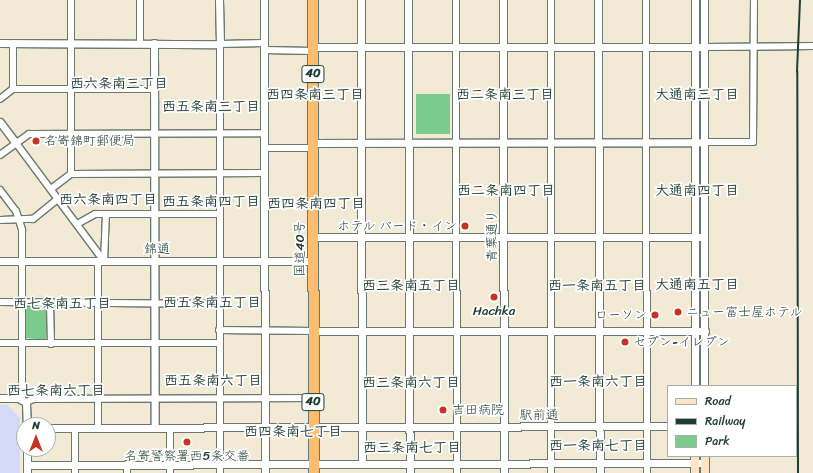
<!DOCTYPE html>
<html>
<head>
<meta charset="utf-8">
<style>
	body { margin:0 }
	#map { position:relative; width:813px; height:473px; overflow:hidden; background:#f3ead5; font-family:Sriracha,"Klee One",sans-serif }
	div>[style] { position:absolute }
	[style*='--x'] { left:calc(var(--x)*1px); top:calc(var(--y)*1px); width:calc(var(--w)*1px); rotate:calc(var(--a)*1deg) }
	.built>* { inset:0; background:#d4d8f9 }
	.green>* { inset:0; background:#7bcb8c; transform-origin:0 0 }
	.roads { filter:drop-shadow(1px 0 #697a6c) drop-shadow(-1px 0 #697a6c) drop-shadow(0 1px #697a6c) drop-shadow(0 -1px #697a6c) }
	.minor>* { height:6px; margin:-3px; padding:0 3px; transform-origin:3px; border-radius:3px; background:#fff }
	.tertiary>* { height:7px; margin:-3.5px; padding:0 3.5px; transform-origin:3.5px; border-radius:3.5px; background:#fff }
	.secondary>* { height:8px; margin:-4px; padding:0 4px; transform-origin:4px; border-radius:4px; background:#fee5c5 }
	.trunk>* { height:10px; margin:-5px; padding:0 5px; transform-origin:5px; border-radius:5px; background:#fcbd6f }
	.rail>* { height:1.5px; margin:-0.75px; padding:0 0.75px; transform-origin:0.75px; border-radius:0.75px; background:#1f3d34 }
	.dots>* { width:11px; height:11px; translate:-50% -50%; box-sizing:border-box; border:2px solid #fff; border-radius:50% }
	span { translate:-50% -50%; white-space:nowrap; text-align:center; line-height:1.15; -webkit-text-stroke:3.5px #fff; paint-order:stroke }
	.shield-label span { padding:1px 3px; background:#fff; border:1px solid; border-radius:3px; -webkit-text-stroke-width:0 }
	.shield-label { font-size:12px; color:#1f3d34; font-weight:700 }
	.poi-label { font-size:13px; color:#1f3d34 }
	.left { translate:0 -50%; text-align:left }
	.right { translate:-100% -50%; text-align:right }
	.street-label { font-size:13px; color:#1f3d34 }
	.neighbourhood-label { font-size:14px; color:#1f3d34; font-weight:700 }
	.legend { position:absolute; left:667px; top:385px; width:130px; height:72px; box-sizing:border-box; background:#fff; border:1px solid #a5b1ae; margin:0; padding:5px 7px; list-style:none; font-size:12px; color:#1f3d34 }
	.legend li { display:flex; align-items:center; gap:8px; height:20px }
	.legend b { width:20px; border:1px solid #a5b1ae }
	.north { position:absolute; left:16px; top:417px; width:40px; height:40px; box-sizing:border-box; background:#fff; border:1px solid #a5b1ae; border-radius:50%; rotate:0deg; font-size:11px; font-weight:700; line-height:16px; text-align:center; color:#1f3d34 }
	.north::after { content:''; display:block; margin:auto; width:14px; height:18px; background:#c8321e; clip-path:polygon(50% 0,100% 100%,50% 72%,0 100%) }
</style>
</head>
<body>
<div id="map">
	<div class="built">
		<div style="clip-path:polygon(0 405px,7px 405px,20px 418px,20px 473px,0 473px)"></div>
	</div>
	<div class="green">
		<div style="left:416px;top:94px;width:34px;height:40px"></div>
		<div style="clip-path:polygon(27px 305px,48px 306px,46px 340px,25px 338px,25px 306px)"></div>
	</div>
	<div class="roads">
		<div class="minor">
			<div style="--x:71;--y:0;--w:174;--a:90"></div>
			<div style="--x:140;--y:0;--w:43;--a:90"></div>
			<div style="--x:456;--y:0;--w:473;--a:89.9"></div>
			<div style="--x:551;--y:0;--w:473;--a:90"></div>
			<div style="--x:646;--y:0;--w:473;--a:89.9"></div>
			<div style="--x:704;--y:47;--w:109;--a:-0.5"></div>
			<div style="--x:264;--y:50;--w:49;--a:1.2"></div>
			<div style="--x:13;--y:89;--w:142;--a:0"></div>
			<div style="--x:0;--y:99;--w:16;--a:-38"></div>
			<div style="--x:13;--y:89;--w:46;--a:-90"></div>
			<div style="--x:703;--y:142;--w:50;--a:0"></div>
			<div style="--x:753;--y:142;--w:142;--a:-89.6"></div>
			<div style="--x:16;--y:143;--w:147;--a:53.3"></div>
			<div style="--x:265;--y:148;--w:48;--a:0"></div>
			<div style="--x:0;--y:155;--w:36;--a:-36"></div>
			<div style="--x:29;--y:134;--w:235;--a:-0.2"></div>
			<div style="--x:51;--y:189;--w:25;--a:-37"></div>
			<div style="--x:71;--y:174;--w:193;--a:-0.3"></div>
			<div style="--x:0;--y:190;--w:26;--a:53"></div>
			<div style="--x:16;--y:211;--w:20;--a:72"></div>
			<div style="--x:22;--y:230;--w:169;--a:90"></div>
			<div style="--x:0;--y:220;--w:33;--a:-2"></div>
			<div style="--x:33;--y:219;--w:32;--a:-39"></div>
			<div style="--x:77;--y:224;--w:21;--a:-29"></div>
			<div style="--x:95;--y:214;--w:124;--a:0"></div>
			<div style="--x:98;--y:261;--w:167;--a:90"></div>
			<div style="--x:104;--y:261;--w:47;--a:-87.6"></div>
			<div style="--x:0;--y:302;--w:219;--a:0.5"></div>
			<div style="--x:50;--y:303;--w:41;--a:88.6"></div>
			<div style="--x:219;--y:330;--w:94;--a:0.6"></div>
			<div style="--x:0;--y:343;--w:219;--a:0"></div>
			<div style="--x:26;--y:402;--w:9;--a:-21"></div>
			<div style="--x:34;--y:399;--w:279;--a:-0.2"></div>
			<div style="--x:75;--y:428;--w:45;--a:90"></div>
			<div style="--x:170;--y:428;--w:45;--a:90"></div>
			<div style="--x:127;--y:464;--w:9;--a:90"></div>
			<div style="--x:220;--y:473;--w:429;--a:-90"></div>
			<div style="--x:220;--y:44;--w:44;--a:-1.3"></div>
		</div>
		<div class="tertiary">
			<div style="--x:264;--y:0;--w:473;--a:89.9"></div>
			<div style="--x:361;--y:0;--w:464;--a:89.9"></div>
			<div style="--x:408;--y:0;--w:473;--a:89.8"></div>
			<div style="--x:503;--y:0;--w:473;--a:89.9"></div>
			<div style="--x:598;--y:0;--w:473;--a:89.8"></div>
			<div style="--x:704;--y:0;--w:386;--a:90"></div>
			<div style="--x:0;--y:43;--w:220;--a:0.3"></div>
			<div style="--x:220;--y:44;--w:44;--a:-91.3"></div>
			<div style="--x:154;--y:43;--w:385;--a:89.9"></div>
			<div style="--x:313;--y:47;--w:391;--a:0"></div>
			<div style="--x:0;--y:122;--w:26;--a:53"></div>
			<div style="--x:313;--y:143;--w:390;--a:-0.1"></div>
			<div style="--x:313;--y:237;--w:391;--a:0"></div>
			<div style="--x:0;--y:261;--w:313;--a:0"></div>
			<div style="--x:313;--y:331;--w:392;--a:0"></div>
			<div style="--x:695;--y:386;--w:386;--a:-90"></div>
			<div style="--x:0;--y:398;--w:18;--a:0"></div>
			<div style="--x:18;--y:398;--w:9;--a:27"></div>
			<div style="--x:26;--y:402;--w:23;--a:88"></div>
			<div style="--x:48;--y:428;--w:620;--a:-0.18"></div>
			<div style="--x:27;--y:449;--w:24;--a:90"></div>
			<div style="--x:27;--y:465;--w:678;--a:-0.17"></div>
		</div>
		<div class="secondary">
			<div style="--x:705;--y:456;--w:17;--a:90"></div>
			<div style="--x:695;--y:473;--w:17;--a:-90"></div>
		</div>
		<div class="trunk">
			<div style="--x:313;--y:0;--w:473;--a:89.9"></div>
		</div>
	</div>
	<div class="rail">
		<div style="--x:798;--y:473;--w:401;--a:-90.1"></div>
		<div style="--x:797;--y:72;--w:72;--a:-87.6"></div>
	</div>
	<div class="dots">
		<div style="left:36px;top:141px;background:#c8321e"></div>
		<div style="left:465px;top:226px;background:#c8321e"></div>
		<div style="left:494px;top:297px;background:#c8321e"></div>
		<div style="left:678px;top:312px;background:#c8321e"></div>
		<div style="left:655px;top:315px;background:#c8321e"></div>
		<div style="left:625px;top:342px;background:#c8321e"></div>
		<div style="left:443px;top:410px;background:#c8321e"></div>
		<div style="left:187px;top:442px;background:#c8321e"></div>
	</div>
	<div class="shield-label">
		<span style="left:313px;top:74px">40</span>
		<span style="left:313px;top:402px">40</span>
	</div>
	<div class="poi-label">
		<span class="left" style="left:44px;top:141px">名寄錦町郵便局</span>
		<span class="right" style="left:457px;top:226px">ホテル バード・イン</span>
		<span style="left:494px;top:311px">Hachka</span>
		<span class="left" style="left:686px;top:312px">ニュー富士屋ホテル</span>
		<span class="right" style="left:647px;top:315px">ローソン</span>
		<span class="left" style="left:633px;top:342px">セブン-イレブン</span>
		<span class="left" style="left:452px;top:410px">吉田病院</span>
		<span style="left:187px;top:456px">名寄警察署西5条交番</span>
	</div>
	<div class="street-label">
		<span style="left:492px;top:236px;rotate:-90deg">青葉通り</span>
		<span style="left:157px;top:249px">錦通</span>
		<span style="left:300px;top:249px;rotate:-90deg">国道40号</span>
		<span style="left:539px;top:415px">駅前通</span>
	</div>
	<div class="neighbourhood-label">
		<span style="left:119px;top:84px">西六条南三丁目</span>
		<span style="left:315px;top:95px">西四条南三丁目</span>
		<span style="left:505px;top:95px">西二条南三丁目</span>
		<span style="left:697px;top:95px">大通南三丁目</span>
		<span style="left:211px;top:107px">西五条南三丁目</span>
		<span style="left:506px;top:191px">西二条南四丁目</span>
		<span style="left:697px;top:191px">大通南四丁目</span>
		<span style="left:108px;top:200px">西六条南四丁目</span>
		<span style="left:211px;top:202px">西五条南四丁目</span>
		<span style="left:316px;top:204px">西四条南四丁目</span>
		<span style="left:697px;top:285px">大通南五丁目</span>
		<span style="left:411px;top:286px">西三条南五丁目</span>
		<span style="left:597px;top:286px">西一条南五丁目</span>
		<span style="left:212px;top:303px">西五条南五丁目</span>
		<span style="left:62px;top:304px">西七条南五丁目</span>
		<span style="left:213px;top:381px">西五条南六丁目</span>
		<span style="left:598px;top:382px">西一条南六丁目</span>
		<span style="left:411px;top:383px">西三条南六丁目</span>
		<span style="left:56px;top:391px">西七条南六丁目</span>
		<span style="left:293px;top:432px">西四条南七丁目</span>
		<span style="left:598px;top:446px">西一条南七丁目</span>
		<span style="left:412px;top:448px">西三条南七丁目</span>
	</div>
	<ul class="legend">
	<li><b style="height:5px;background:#fee5c5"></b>Road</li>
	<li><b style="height:5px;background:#1f3d34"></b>Railway</li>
	<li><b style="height:11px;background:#7bcb8c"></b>Park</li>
	</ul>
	<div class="north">N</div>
</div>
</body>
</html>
